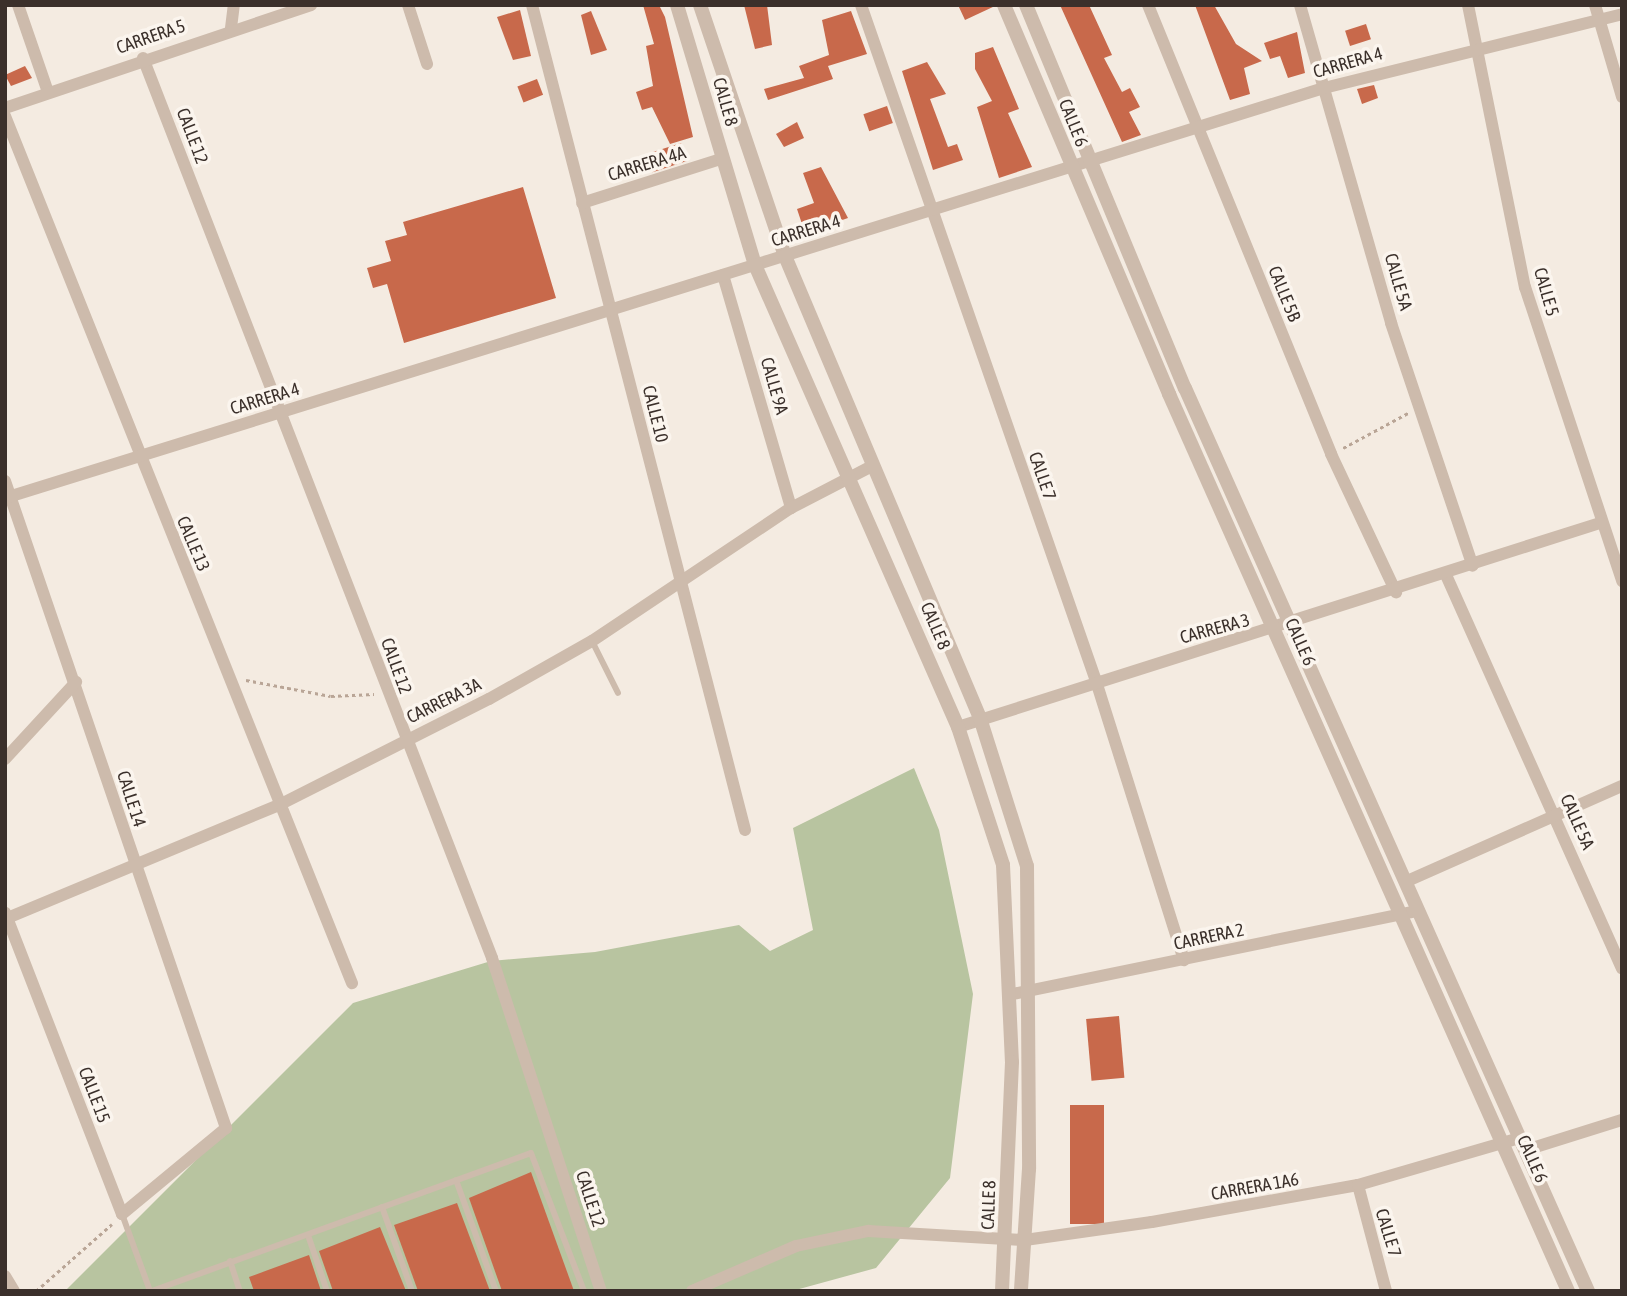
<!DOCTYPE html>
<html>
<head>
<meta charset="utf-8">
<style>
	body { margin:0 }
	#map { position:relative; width:1627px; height:1296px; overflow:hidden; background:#f4ebe1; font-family:"Asap Condensed",sans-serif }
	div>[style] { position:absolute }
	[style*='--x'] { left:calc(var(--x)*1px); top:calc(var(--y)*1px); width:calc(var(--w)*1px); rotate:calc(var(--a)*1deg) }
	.green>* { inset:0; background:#b8c4a0 }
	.building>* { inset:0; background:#c8694b; transform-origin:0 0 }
	.path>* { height:2.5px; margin-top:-1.25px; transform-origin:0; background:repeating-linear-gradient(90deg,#b9a596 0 3.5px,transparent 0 7px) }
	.service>* { height:6px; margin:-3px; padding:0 3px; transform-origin:3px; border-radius:3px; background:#cdbbac }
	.minor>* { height:12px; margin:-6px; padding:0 6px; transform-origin:6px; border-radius:6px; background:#cdbbac }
	.tertiary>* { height:14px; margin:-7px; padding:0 7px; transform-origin:7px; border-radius:7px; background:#cdbbac }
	span { translate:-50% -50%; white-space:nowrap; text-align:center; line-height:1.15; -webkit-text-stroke:7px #fbf5ee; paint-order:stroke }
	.street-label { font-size:18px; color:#3b302b }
	.frame { position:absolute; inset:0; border:7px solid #3b302b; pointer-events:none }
</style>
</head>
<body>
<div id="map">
	<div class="green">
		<div style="clip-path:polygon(914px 768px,939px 830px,973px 994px,950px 1178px,876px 1268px,792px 1291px,65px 1291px,353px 1003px,491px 961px,595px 952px,739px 925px,770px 951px,813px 930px,793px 828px)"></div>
	</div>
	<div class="building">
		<div style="clip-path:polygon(643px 5px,659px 5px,665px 17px,693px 137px,670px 144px,652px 107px,642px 110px,636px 92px,653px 86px,646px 46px,654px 44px)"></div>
		<div style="clip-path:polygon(744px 5px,767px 5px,772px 45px,755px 49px)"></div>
		<div style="clip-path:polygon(958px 5px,995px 5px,995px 6px,965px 20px)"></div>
		<div style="clip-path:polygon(1060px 5px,1089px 5px,1112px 55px,1104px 58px,1122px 92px,1130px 88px,1140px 107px,1129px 112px,1141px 135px,1122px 142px)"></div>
		<div style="clip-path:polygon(1195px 5px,1214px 5px,1236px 44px,1262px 61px,1244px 68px,1250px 94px,1230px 100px)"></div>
		<div style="clip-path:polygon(520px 10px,531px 56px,513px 60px,497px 17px)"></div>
		<div style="clip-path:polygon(591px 11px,607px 50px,591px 55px,581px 15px)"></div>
		<div style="clip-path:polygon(851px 11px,867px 54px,828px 66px,833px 79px,768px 100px,764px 89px,804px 78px,799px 66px,829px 55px,822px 20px)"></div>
		<div style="left:1366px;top:24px;width:16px;height:22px;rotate:72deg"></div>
		<div style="clip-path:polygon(1297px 32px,1305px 73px,1288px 78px,1280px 56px,1270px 59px,1264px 43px)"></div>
		<div style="clip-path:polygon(993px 47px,1019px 109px,1008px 113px,1032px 167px,999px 178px,977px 107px,992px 101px,975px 69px,975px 53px)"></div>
		<div style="clip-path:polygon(927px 62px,946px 94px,930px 99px,948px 147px,957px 144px,963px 160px,933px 170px,902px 71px)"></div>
		<div style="clip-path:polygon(25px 66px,32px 78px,11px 86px,5px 75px)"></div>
		<div style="left:537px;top:79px;width:17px;height:21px;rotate:69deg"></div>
		<div style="clip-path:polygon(1374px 85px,1378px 98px,1362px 104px,1357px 89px)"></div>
		<div style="left:887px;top:106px;width:18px;height:25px;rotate:71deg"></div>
		<div style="clip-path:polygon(797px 122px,804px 138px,784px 147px,776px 134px)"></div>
		<div style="left:681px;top:143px;width:19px;height:36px;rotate:72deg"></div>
		<div style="clip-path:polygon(821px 167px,848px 218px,805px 233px,797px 209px,814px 203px,803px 173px)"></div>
		<div style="clip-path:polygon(523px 187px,556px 298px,404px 343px,387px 284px,373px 288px,367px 268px,391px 261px,385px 241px,407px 235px,403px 222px)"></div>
		<div style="left:1119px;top:1016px;width:62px;height:33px;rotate:85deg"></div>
		<div style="left:1070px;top:1105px;width:34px;height:119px"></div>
		<div style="clip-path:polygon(531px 1172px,574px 1291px,502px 1291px,469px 1198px)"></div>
		<div style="clip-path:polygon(457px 1203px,490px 1291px,418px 1291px,394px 1225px)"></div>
		<div style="clip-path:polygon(380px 1227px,406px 1291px,333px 1291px,319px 1251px)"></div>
		<div style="clip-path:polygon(309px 1255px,321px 1291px,254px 1291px,249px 1277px)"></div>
	</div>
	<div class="path">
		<div style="--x:1343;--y:448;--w:74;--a:-28.3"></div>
		<div style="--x:246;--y:680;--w:86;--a:10.7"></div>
		<div style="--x:331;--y:696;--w:43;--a:-2.7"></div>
		<div style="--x:36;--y:1291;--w:101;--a:-41.4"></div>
	</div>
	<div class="service">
		<div style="--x:592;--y:641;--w:58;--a:63.4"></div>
		<div style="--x:456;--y:1180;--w:118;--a:70.2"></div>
		<div style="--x:382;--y:1207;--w:89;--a:70.3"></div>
		<div style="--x:122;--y:1214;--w:82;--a:70"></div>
		<div style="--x:308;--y:1235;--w:59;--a:71.3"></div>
		<div style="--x:230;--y:1261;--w:32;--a:72"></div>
		<div style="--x:152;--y:1291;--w:403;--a:-20"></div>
		<div style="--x:531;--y:1153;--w:148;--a:69"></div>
	</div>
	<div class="minor">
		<div style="--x:18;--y:5;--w:92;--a:71"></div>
		<div style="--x:408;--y:5;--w:62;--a:72.1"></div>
		<div style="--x:532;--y:5;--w:852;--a:75.52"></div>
		<div style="--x:861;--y:5;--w:713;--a:70.83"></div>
		<div style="--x:1095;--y:678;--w:296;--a:72.5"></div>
		<div style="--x:1148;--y:5;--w:485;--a:67.8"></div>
		<div style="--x:1331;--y:454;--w:153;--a:64.8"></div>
		<div style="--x:1300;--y:5;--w:331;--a:74"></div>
		<div style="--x:1391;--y:323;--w:256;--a:71.4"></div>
		<div style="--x:1468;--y:5;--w:288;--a:78.6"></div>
		<div style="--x:1525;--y:287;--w:310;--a:71.7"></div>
		<div style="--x:1595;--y:5;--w:96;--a:73.6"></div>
		<div style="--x:231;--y:28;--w:23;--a:-83"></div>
		<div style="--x:143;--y:58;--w:965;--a:68.8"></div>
		<div style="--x:492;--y:958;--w:350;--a:71.9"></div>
		<div style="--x:5;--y:108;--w:323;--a:-18.6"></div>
		<div style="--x:5;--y:116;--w:934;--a:68.19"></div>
		<div style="--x:582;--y:203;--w:146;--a:-17.6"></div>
		<div style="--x:723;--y:275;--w:243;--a:73.7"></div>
		<div style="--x:5;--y:481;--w:684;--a:71.14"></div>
		<div style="--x:226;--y:1128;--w:135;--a:140.4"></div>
		<div style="--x:122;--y:1214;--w:323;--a:-111.2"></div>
		<div style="--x:5;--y:498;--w:1381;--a:-17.27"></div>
		<div style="--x:1324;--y:88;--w:307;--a:-13.9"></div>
		<div style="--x:1446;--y:575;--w:431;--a:65.9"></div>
		<div style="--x:958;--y:727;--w:674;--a:-17.63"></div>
		<div style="--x:5;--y:759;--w:105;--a:-47.3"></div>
		<div style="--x:1405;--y:882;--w:237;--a:-23.9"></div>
		<div style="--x:5;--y:919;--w:299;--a:-22.6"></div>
		<div style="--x:281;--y:804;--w:233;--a:-26.8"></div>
		<div style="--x:489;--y:699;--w:118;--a:-29.4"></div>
		<div style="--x:592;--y:641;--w:239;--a:-33.8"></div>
		<div style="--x:791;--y:508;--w:91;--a:-27.4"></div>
		<div style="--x:1008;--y:995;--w:418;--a:-11.6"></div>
		<div style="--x:1526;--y:1150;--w:101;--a:-17.4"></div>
		<div style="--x:1358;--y:1185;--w:110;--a:75.2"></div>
		<div style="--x:5;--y:1276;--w:17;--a:59"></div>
		<div style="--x:692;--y:1291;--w:113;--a:-23.4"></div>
		<div style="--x:796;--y:1246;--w:74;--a:-11.8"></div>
		<div style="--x:868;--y:1231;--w:157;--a:3.3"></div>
		<div style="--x:1025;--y:1240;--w:128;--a:-8.1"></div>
		<div style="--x:1152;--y:1222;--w:209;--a:-10.2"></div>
		<div style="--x:1358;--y:1185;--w:169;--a:-16.2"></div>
	</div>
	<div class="tertiary">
		<div style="--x:677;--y:5;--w:271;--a:73.3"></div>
		<div style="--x:755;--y:265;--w:505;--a:66.28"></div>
		<div style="--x:958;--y:727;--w:145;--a:71.9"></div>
		<div style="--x:1003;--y:865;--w:197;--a:87.4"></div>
		<div style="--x:1012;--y:1062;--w:229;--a:92.5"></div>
		<div style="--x:700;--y:5;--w:265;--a:71.3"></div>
		<div style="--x:785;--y:256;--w:501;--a:67.12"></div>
		<div style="--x:980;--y:718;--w:155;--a:72.4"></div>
		<div style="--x:1027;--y:866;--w:303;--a:89.6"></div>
		<div style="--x:1029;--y:1169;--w:122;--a:93.8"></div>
		<div style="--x:1004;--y:5;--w:423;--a:67"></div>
		<div style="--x:1169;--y:394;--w:982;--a:66.02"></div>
		<div style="--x:1026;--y:5;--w:415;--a:67.5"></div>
		<div style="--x:1185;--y:388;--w:989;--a:65.95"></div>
	</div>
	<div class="street-label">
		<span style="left:151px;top:37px;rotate:-19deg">CARRERA 5</span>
		<span style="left:1348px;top:63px;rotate:-16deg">CARRERA 4</span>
		<span style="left:725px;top:102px;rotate:74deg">CALLE 8</span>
		<span style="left:1073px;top:123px;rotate:68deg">CALLE 6</span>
		<span style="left:192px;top:136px;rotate:69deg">CALLE 12</span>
		<span style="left:647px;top:164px;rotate:-17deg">CARRERA 4A</span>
		<span style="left:806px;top:231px;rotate:-17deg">CARRERA 4</span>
		<span style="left:1398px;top:282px;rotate:74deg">CALLE 5A</span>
		<span style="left:1546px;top:292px;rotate:74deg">CALLE 5</span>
		<span style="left:1284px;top:294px;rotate:68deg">CALLE 5B</span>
		<span style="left:774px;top:386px;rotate:74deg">CALLE 9A</span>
		<span style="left:265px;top:399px;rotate:-17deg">CARRERA 4</span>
		<span style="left:655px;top:414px;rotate:76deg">CALLE 10</span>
		<span style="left:1042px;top:476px;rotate:71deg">CALLE 7</span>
		<span style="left:193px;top:544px;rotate:67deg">CALLE 13</span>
		<span style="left:935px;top:626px;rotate:67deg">CALLE 8</span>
		<span style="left:1215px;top:629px;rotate:-15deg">CARRERA 3</span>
		<span style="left:1300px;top:642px;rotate:66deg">CALLE 6</span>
		<span style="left:396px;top:666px;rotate:70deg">CALLE 12</span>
		<span style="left:444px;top:701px;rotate:-26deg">CARRERA 3A</span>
		<span style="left:131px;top:799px;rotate:72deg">CALLE 14</span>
		<span style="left:1577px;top:822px;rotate:66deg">CALLE 5A</span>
		<span style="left:1209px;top:937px;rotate:-12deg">CARRERA 2</span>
		<span style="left:94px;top:1095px;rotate:69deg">CALLE 15</span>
		<span style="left:1532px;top:1159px;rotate:66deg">CALLE 6</span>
		<span style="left:1255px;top:1187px;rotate:-10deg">CARRERA 1A6</span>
		<span style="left:590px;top:1199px;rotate:72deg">CALLE 12</span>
		<span style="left:989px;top:1205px;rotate:-88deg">CALLE 8</span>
		<span style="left:1388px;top:1233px;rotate:73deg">CALLE 7</span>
	</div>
	<div class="frame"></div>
</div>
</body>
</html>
